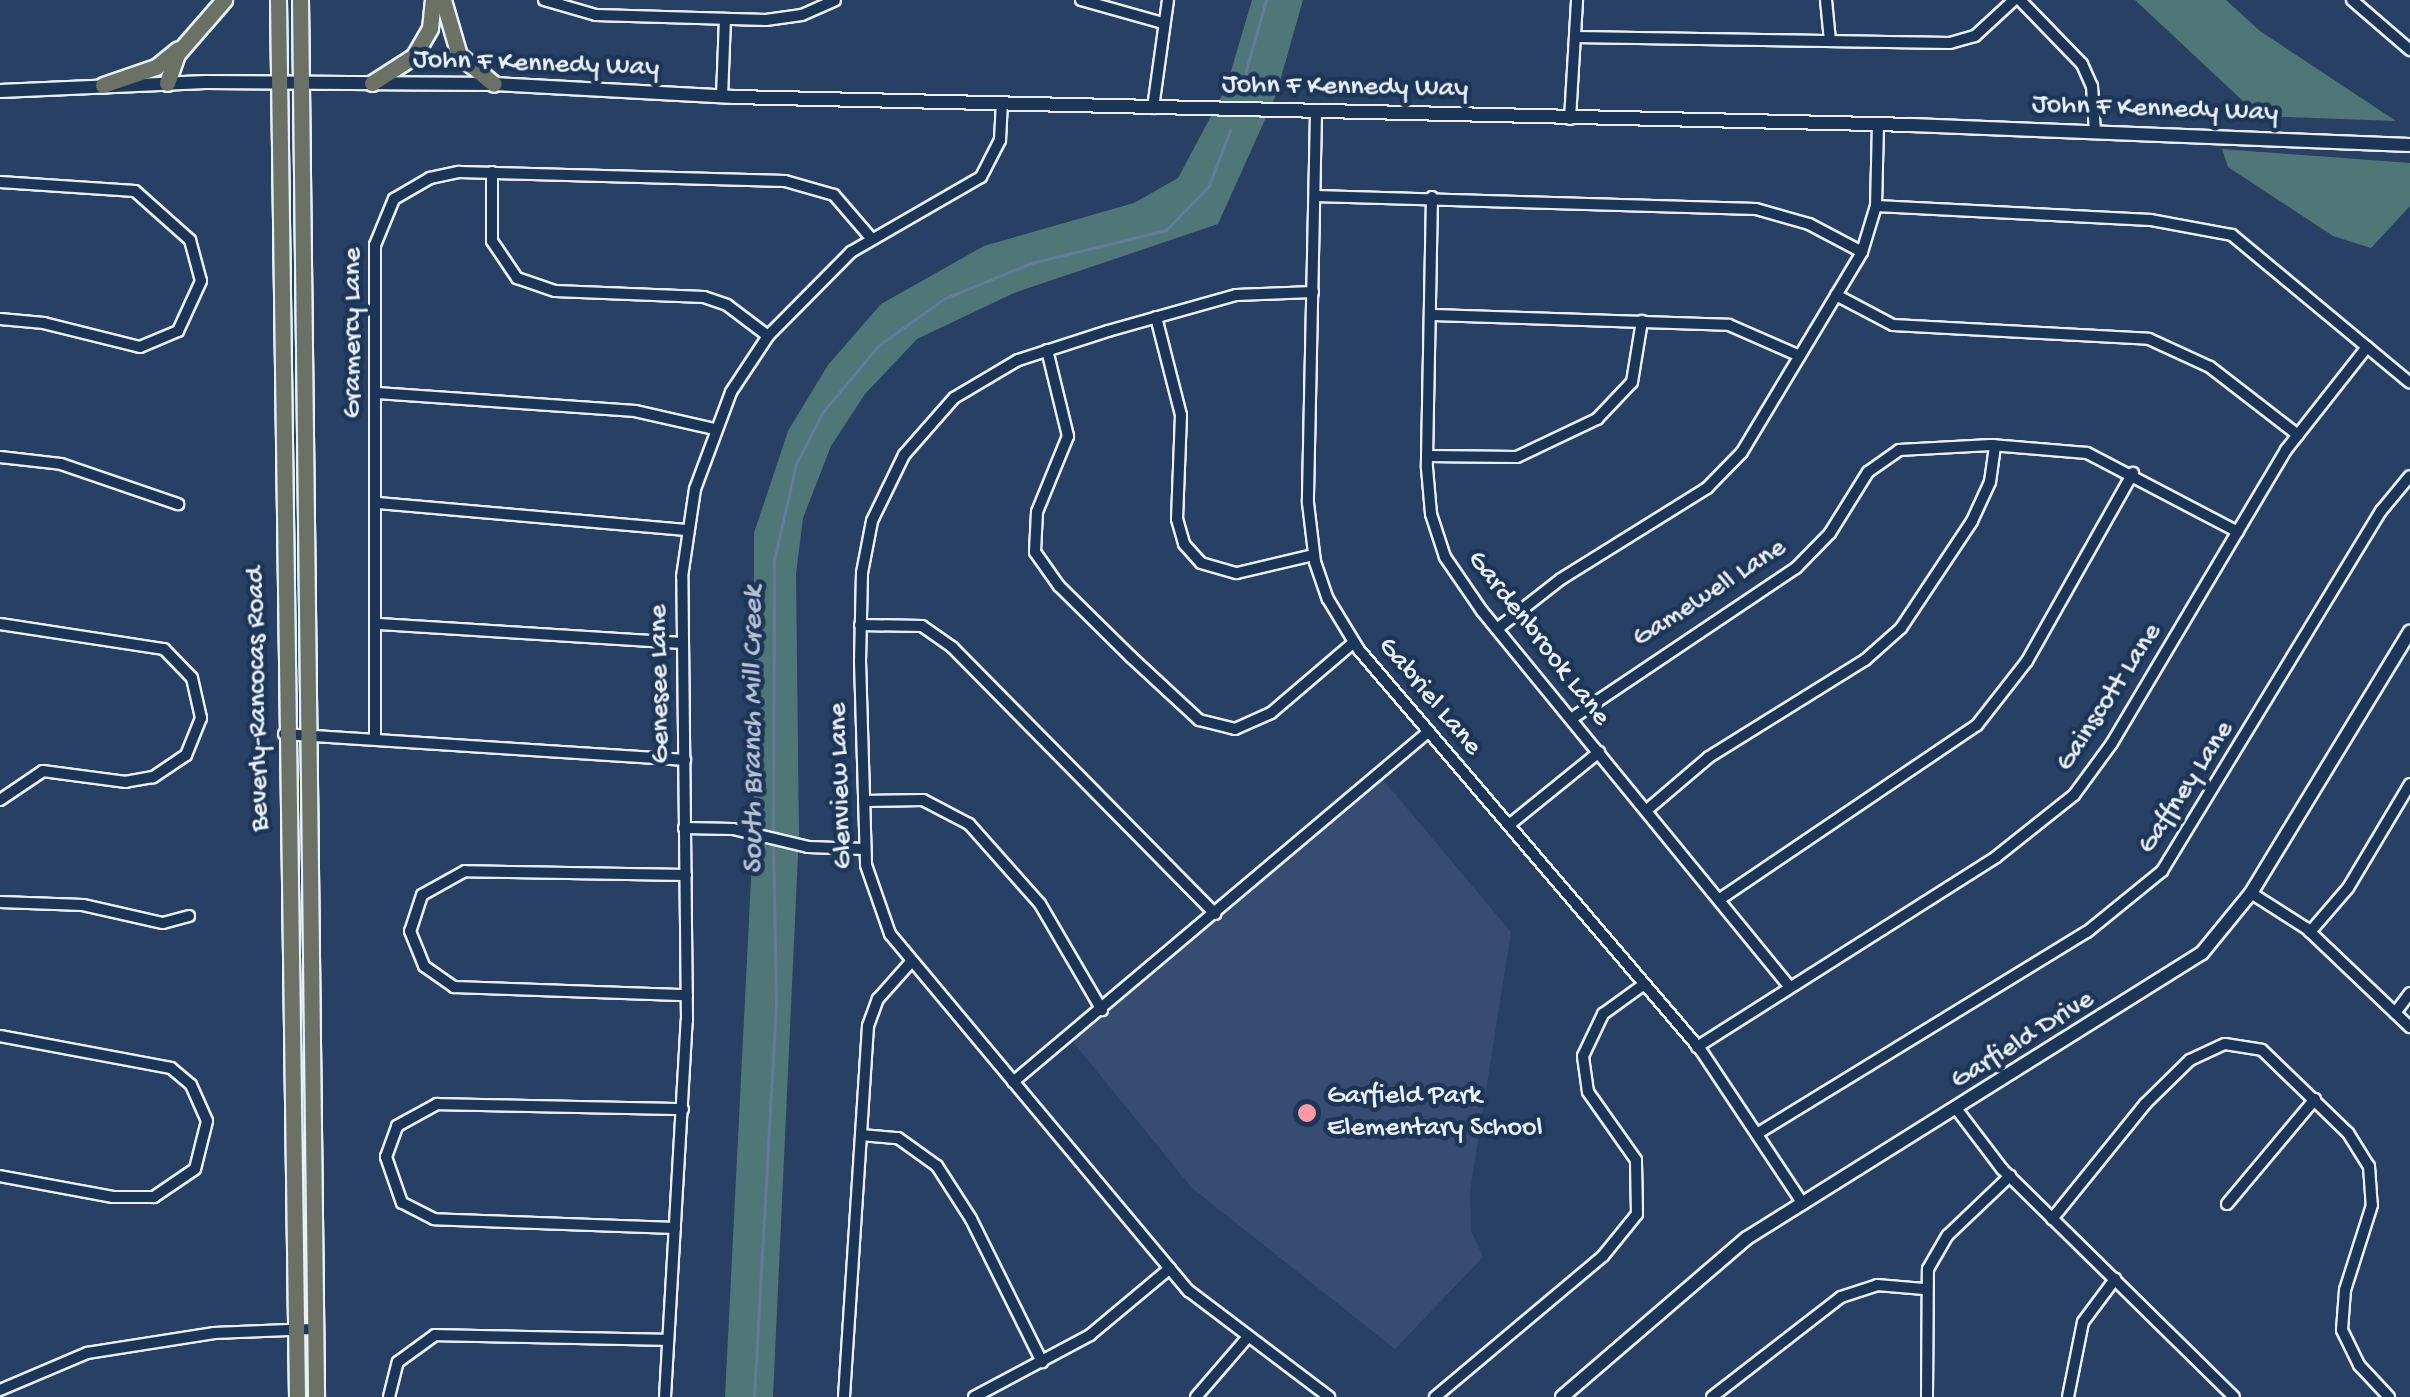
<!DOCTYPE html>
<html>
<head>
<meta charset="utf-8">
<style>
	body { margin:0 }
	#map { position:relative; width:2410px; height:1397px; overflow:hidden; background:#284063; font-family:"Gochi Hand",sans-serif }
	div>[style] { position:absolute }
	[style*='--x'] { left:calc(var(--x)*1px); top:calc(var(--y)*1px); width:calc(var(--w)*1px); rotate:calc(var(--a)*1deg) }
	.built>* { inset:0; background:#364d71 }
	.green>* { inset:0; background:#517678 }
	.stream>* { height:2.5px; margin:-1.25px; padding:0 1.25px; transform-origin:1.25px; border-radius:1.25px; background:#607d9d }
	.roads { filter:drop-shadow(2px 0 #e8f1f8) drop-shadow(-2px 0 #e8f1f8) drop-shadow(0 2px #e8f1f8) drop-shadow(0 -2px #e8f1f8) }
	.minor>* { height:10px; margin:-5px; padding:0 5px; transform-origin:5px; border-radius:5px; background:#1d3557 }
	.tertiary>* { height:12px; margin:-6px; padding:0 6px; transform-origin:6px; border-radius:6px; background:#1d3557 }
	.primary>* { height:15px; margin:-7.5px; padding:0 7.5px; transform-origin:7.5px; border-radius:7.5px; background:#6b7165 }
	.dots>* { width:28px; height:28px; translate:-50% -50%; box-sizing:border-box; border:5px solid #1d3557; border-radius:50% }
	span { translate:-50% -50%; white-space:nowrap; text-align:center; line-height:1.15; -webkit-text-stroke:9px #1d3557; paint-order:stroke }
	.street-label { font-size:28px; color:#e8f1f8 }
	.poi-label { font-size:28px; color:#e8f1f8 }
	.left { translate:0 -50%; text-align:left }
	.water-label { font-size:30px; color:#b2c3d4; font-style:italic }
</style>
</head>
<body>
<div id="map">
	<div class="built">
		<div style="clip-path:polygon(1379px 775px,1511px 932px,1470px 1192px,1471px 1231px,1483px 1257px,1395px 1349px,1192px 1188px,1069px 1037px)"></div>
	</div>
	<div class="green">
		<div style="clip-path:polygon(1252px 0,1303px 0,1276px 95px,1218px 224px,1014px 293px,917px 339px,865px 394px,831px 446px,803px 518px,796px 574px,799px 833px,773px 1397px,725px 1397px,754px 820px,754px 533px,788px 431px,828px 365px,881px 304px,984px 246px,1134px 203px,1178px 178px,1226px 88px)"></div>
		<div style="clip-path:polygon(2135px 0,2226px 0,2260px 31px,2396px 121px,2259px 116px)"></div>
		<div style="clip-path:polygon(2222px 149px,2410px 163px,2410px 206px,2371px 248px,2333px 236px,2228px 167px)"></div>
	</div>
	<div class="stream">
		<div style="--x:1241;--y:88;--w:91;--a:-74.1"></div>
		<div style="--x:773;--y:833;--w:272;--a:-89.8"></div>
		<div style="--x:774;--y:561;--w:99;--a:-77.2"></div>
		<div style="--x:796;--y:464;--w:59;--a:-62.6"></div>
		<div style="--x:823;--y:412;--w:86;--a:-50.2"></div>
		<div style="--x:878;--y:346;--w:81;--a:-35.5"></div>
		<div style="--x:944;--y:299;--w:94;--a:-22.5"></div>
		<div style="--x:1031;--y:263;--w:139;--a:-13.7"></div>
		<div style="--x:1166;--y:230;--w:62;--a:-45.7"></div>
		<div style="--x:1209;--y:186;--w:60;--a:-69.4"></div>
		<div style="--x:754;--y:1397;--w:396;--a:-86.8"></div>
		<div style="--x:776;--y:1002;--w:161;--a:-91.1"></div>
	</div>
	<div class="roads">
		<div class="minor">
			<div style="--x:544;--y:0;--w:54;--a:16.1"></div>
			<div style="--x:596;--y:15;--w:170;--a:1.7"></div>
			<div style="--x:766;--y:20;--w:36;--a:-8"></div>
			<div style="--x:802;--y:15;--w:36;--a:-24"></div>
			<div style="--x:1081;--y:0;--w:85;--a:15.7"></div>
			<div style="--x:1826;--y:0;--w:41;--a:84.4"></div>
			<div style="--x:2020;--y:0;--w:89;--a:45.9"></div>
			<div style="--x:2082;--y:64;--w:24;--a:66"></div>
			<div style="--x:2092;--y:86;--w:47;--a:86.3"></div>
			<div style="--x:2352;--y:0;--w:77;--a:40.8"></div>
			<div style="--x:1575;--y:37;--w:375;--a:0.9"></div>
			<div style="--x:1950;--y:43;--w:26;--a:-16"></div>
			<div style="--x:1975;--y:36;--w:53;--a:-42.7"></div>
			<div style="--x:722;--y:97;--w:78;--a:-87.8"></div>
			<div style="--x:1153;--y:108;--w:109;--a:-82.1"></div>
			<div style="--x:1316;--y:113;--w:390;--a:91.2"></div>
			<div style="--x:1308;--y:503;--w:59;--a:83.2"></div>
			<div style="--x:1315;--y:562;--w:39;--a:71"></div>
			<div style="--x:1328;--y:599;--w:60;--a:58.7"></div>
			<div style="--x:1359;--y:650;--w:525;--a:49.48"></div>
			<div style="--x:1700;--y:1049;--w:186;--a:56.4"></div>
			<div style="--x:1570;--y:119;--w:119;--a:-86.6"></div>
			<div style="--x:492;--y:172;--w:69;--a:90"></div>
			<div style="--x:492;--y:241;--w:45;--a:56"></div>
			<div style="--x:517;--y:278;--w:40;--a:18.9"></div>
			<div style="--x:555;--y:291;--w:149;--a:2.3"></div>
			<div style="--x:704;--y:297;--w:24;--a:19"></div>
			<div style="--x:727;--y:305;--w:51;--a:37.1"></div>
			<div style="--x:0;--y:182;--w:135;--a:3.8"></div>
			<div style="--x:135;--y:191;--w:74;--a:41.7"></div>
			<div style="--x:190;--y:240;--w:42;--a:75"></div>
			<div style="--x:201;--y:281;--w:55;--a:114.7"></div>
			<div style="--x:178;--y:331;--w:41;--a:157.2"></div>
			<div style="--x:140;--y:347;--w:99;--a:-166"></div>
			<div style="--x:44;--y:323;--w:44;--a:-174.8"></div>
			<div style="--x:1315;--y:196;--w:441;--a:1.7"></div>
			<div style="--x:1756;--y:209;--w:55;--a:15.8"></div>
			<div style="--x:1809;--y:224;--w:60;--a:27.8"></div>
			<div style="--x:1432;--y:197;--w:271;--a:91.1"></div>
			<div style="--x:1427;--y:468;--w:46;--a:85"></div>
			<div style="--x:1431;--y:514;--w:45;--a:72"></div>
			<div style="--x:1445;--y:557;--w:65;--a:55.6"></div>
			<div style="--x:1482;--y:611;--w:482;--a:50.7"></div>
			<div style="--x:1876;--y:206;--w:275;--a:2.9"></div>
			<div style="--x:2151;--y:220;--w:82;--a:10.5"></div>
			<div style="--x:2232;--y:235;--w:231;--a:39.7"></div>
			<div style="--x:1313;--y:292;--w:77;--a:177.8"></div>
			<div style="--x:1236;--y:295;--w:133;--a:164.3"></div>
			<div style="--x:1108;--y:331;--w:95;--a:162.1"></div>
			<div style="--x:1018;--y:360;--w:74;--a:149.3"></div>
			<div style="--x:954;--y:398;--w:76;--a:131.3"></div>
			<div style="--x:904;--y:455;--w:73;--a:115.9"></div>
			<div style="--x:872;--y:521;--w:53;--a:100.9"></div>
			<div style="--x:862;--y:573;--w:88;--a:91.3"></div>
			<div style="--x:860;--y:661;--w:204;--a:88.3"></div>
			<div style="--x:866;--y:865;--w:73;--a:70.8"></div>
			<div style="--x:890;--y:934;--w:466;--a:50.1"></div>
			<div style="--x:1189;--y:1291;--w:176;--a:37.1"></div>
			<div style="--x:1836;--y:295;--w:64;--a:27.8"></div>
			<div style="--x:1893;--y:325;--w:256;--a:3.1"></div>
			<div style="--x:2149;--y:339;--w:67;--a:24.7"></div>
			<div style="--x:2210;--y:367;--w:111;--a:37.7"></div>
			<div style="--x:1431;--y:315;--w:298;--a:1.9"></div>
			<div style="--x:1729;--y:325;--w:77;--a:23.6"></div>
			<div style="--x:1156;--y:317;--w:101;--a:75.7"></div>
			<div style="--x:1181;--y:415;--w:104;--a:92.2"></div>
			<div style="--x:1177;--y:519;--w:26;--a:74"></div>
			<div style="--x:1184;--y:544;--w:25;--a:48"></div>
			<div style="--x:1201;--y:563;--w:37;--a:16"></div>
			<div style="--x:1237;--y:573;--w:78;--a:-13.3"></div>
			<div style="--x:1047;--y:350;--w:89;--a:76.3"></div>
			<div style="--x:1068;--y:436;--w:82;--a:112.2"></div>
			<div style="--x:1037;--y:512;--w:40;--a:92.9"></div>
			<div style="--x:1035;--y:552;--w:42;--a:54.8"></div>
			<div style="--x:1059;--y:586;--w:101;--a:44.6"></div>
			<div style="--x:1131;--y:657;--w:93;--a:42.8"></div>
			<div style="--x:1199;--y:720;--w:37;--a:14"></div>
			<div style="--x:1235;--y:729;--w:39;--a:-24"></div>
			<div style="--x:1271;--y:713;--w:109;--a:-40.5"></div>
			<div style="--x:377;--y:393;--w:259;--a:4"></div>
			<div style="--x:635;--y:411;--w:82;--a:12.7"></div>
			<div style="--x:1427;--y:456;--w:90;--a:0.6"></div>
			<div style="--x:1517;--y:457;--w:89;--a:-25.4"></div>
			<div style="--x:1597;--y:419;--w:51;--a:-46.6"></div>
			<div style="--x:1632;--y:382;--w:62;--a:-80.7"></div>
			<div style="--x:0;--y:457;--w:61;--a:6.5"></div>
			<div style="--x:61;--y:464;--w:124;--a:18.9"></div>
			<div style="--x:377;--y:503;--w:311;--a:5"></div>
			<div style="--x:0;--y:624;--w:166;--a:8.7"></div>
			<div style="--x:164;--y:649;--w:40;--a:46"></div>
			<div style="--x:192;--y:678;--w:41;--a:77.3"></div>
			<div style="--x:201;--y:718;--w:40;--a:112"></div>
			<div style="--x:186;--y:755;--w:40;--a:146"></div>
			<div style="--x:153;--y:777;--w:27;--a:170"></div>
			<div style="--x:126;--y:782;--w:84;--a:-172.5"></div>
			<div style="--x:43;--y:771;--w:52;--a:146"></div>
			<div style="--x:379;--y:624;--w:304;--a:3.6"></div>
			<div style="--x:860;--y:625;--w:62;--a:0.9"></div>
			<div style="--x:922;--y:626;--w:37;--a:35"></div>
			<div style="--x:952;--y:647;--w:375;--a:45.4"></div>
			<div style="--x:1497;--y:629;--w:81;--a:-38"></div>
			<div style="--x:1561;--y:579;--w:172;--a:-31.9"></div>
			<div style="--x:1707;--y:488;--w:50;--a:-45.8"></div>
			<div style="--x:1742;--y:452;--w:233;--a:-59"></div>
			<div style="--x:1862;--y:252;--w:48;--a:-73.1"></div>
			<div style="--x:1876;--y:206;--w:80;--a:-88.6"></div>
			<div style="--x:1571;--y:719;--w:271;--a:-33.9"></div>
			<div style="--x:1796;--y:568;--w:49;--a:-45.8"></div>
			<div style="--x:1830;--y:533;--w:72;--a:-58.1"></div>
			<div style="--x:1868;--y:472;--w:38;--a:-35"></div>
			<div style="--x:1899;--y:450;--w:92;--a:-3.1"></div>
			<div style="--x:1991;--y:445;--w:96;--a:4.8"></div>
			<div style="--x:2087;--y:453;--w:170;--a:27.6"></div>
			<div style="--x:284;--y:734;--w:402;--a:3.7"></div>
			<div style="--x:375;--y:737;--w:492;--a:-90"></div>
			<div style="--x:375;--y:245;--w:50;--a:-67.6"></div>
			<div style="--x:394;--y:199;--w:42;--a:-30.3"></div>
			<div style="--x:430;--y:178;--w:30;--a:-12"></div>
			<div style="--x:459;--y:172;--w:326;--a:1.6"></div>
			<div style="--x:785;--y:181;--w:51;--a:15.9"></div>
			<div style="--x:834;--y:195;--w:57;--a:49.3"></div>
			<div style="--x:864;--y:801;--w:59;--a:-1"></div>
			<div style="--x:923;--y:800;--w:52;--a:27.6"></div>
			<div style="--x:969;--y:824;--w:107;--a:48.4"></div>
			<div style="--x:1040;--y:904;--w:123;--a:59.7"></div>
			<div style="--x:1648;--y:809;--w:80;--a:-40.4"></div>
			<div style="--x:1709;--y:757;--w:184;--a:-31.9"></div>
			<div style="--x:1865;--y:660;--w:48;--a:-41.6"></div>
			<div style="--x:1901;--y:628;--w:128;--a:-56.4"></div>
			<div style="--x:1972;--y:521;--w:43;--a:-65.2"></div>
			<div style="--x:1990;--y:482;--w:37;--a:-82"></div>
			<div style="--x:1509;--y:825;--w:116;--a:-39"></div>
			<div style="--x:684;--y:828;--w:49;--a:1.2"></div>
			<div style="--x:733;--y:829;--w:77;--a:13.5"></div>
			<div style="--x:808;--y:847;--w:56;--a:2"></div>
			<div style="--x:686;--y:875;--w:221;--a:-179"></div>
			<div style="--x:465;--y:871;--w:49;--a:150.8"></div>
			<div style="--x:422;--y:895;--w:38;--a:108"></div>
			<div style="--x:410;--y:931;--w:38;--a:68"></div>
			<div style="--x:424;--y:966;--w:37;--a:35"></div>
			<div style="--x:454;--y:987;--w:233;--a:2"></div>
			<div style="--x:2251;--y:893;--w:65;--a:32.5"></div>
			<div style="--x:2306;--y:928;--w:144;--a:43.6"></div>
			<div style="--x:1720;--y:899;--w:310;--a:-34.1"></div>
			<div style="--x:1977;--y:725;--w:81;--a:-52"></div>
			<div style="--x:2027;--y:661;--w:216;--a:-60.6"></div>
			<div style="--x:0;--y:902;--w:83;--a:2.1"></div>
			<div style="--x:83;--y:905;--w:82;--a:12.7"></div>
			<div style="--x:163;--y:923;--w:27;--a:-15"></div>
			<div style="--x:2310;--y:932;--w:58;--a:-49.2"></div>
			<div style="--x:2348;--y:888;--w:121;--a:-59.2"></div>
			<div style="--x:2395;--y:1013;--w:25;--a:-53"></div>
			<div style="--x:0;--y:1036;--w:174;--a:10.6"></div>
			<div style="--x:171;--y:1068;--w:26;--a:40"></div>
			<div style="--x:191;--y:1085;--w:39;--a:66"></div>
			<div style="--x:207;--y:1121;--w:49;--a:104"></div>
			<div style="--x:195;--y:1169;--w:50;--a:145.7"></div>
			<div style="--x:154;--y:1197;--w:41;--a:180"></div>
			<div style="--x:113;--y:1197;--w:115;--a:-169.5"></div>
			<div style="--x:1697;--y:1047;--w:354;--a:-32.4"></div>
			<div style="--x:1996;--y:857;--w:100;--a:-38.5"></div>
			<div style="--x:2074;--y:795;--w:64;--a:-53.8"></div>
			<div style="--x:2112;--y:743;--w:341;--a:-59.3"></div>
			<div style="--x:2286;--y:450;--w:131;--a:-51.8"></div>
			<div style="--x:1013;--y:1082;--w:543;--a:-40.14"></div>
			<div style="--x:1958;--y:1111;--w:73;--a:52.8"></div>
			<div style="--x:2002;--y:1169;--w:325;--a:44.5"></div>
			<div style="--x:1760;--y:1132;--w:383;--a:-31.5"></div>
			<div style="--x:2087;--y:932;--w:97;--a:-39.1"></div>
			<div style="--x:2162;--y:871;--w:421;--a:-58.7"></div>
			<div style="--x:2381;--y:511;--w:45;--a:-50.4"></div>
			<div style="--x:861;--y:1135;--w:37;--a:5"></div>
			<div style="--x:898;--y:1138;--w:48;--a:35.7"></div>
			<div style="--x:937;--y:1166;--w:63;--a:57.3"></div>
			<div style="--x:971;--y:1219;--w:160;--a:63.6"></div>
			<div style="--x:2227;--y:1204;--w:137;--a:-50"></div>
			<div style="--x:2052;--y:1219;--w:148;--a:-51"></div>
			<div style="--x:2145;--y:1104;--w:63;--a:-44.4"></div>
			<div style="--x:2190;--y:1060;--w:38;--a:-25"></div>
			<div style="--x:2225;--y:1044;--w:37;--a:9"></div>
			<div style="--x:2262;--y:1050;--w:120;--a:44"></div>
			<div style="--x:2348;--y:1133;--w:39;--a:58"></div>
			<div style="--x:2369;--y:1166;--w:39;--a:86"></div>
			<div style="--x:2372;--y:1205;--w:89;--a:107.6"></div>
			<div style="--x:2345;--y:1290;--w:40;--a:94.3"></div>
			<div style="--x:2342;--y:1330;--w:39;--a:64"></div>
			<div style="--x:2359;--y:1365;--w:44;--a:46.8"></div>
			<div style="--x:675;--y:1228;--w:241;--a:-177.9"></div>
			<div style="--x:434;--y:1219;--w:36;--a:-153"></div>
			<div style="--x:402;--y:1203;--w:49;--a:-109.2"></div>
			<div style="--x:386;--y:1157;--w:33;--a:-70"></div>
			<div style="--x:397;--y:1126;--w:46;--a:-28.8"></div>
			<div style="--x:437;--y:1104;--w:246;--a:1.2"></div>
			<div style="--x:0;--y:1390;--w:95;--a:-23"></div>
			<div style="--x:87;--y:1353;--w:129;--a:-8.9"></div>
			<div style="--x:214;--y:1333;--w:99;--a:-2.3"></div>
			<div style="--x:389;--y:1397;--w:36;--a:-76"></div>
			<div style="--x:398;--y:1362;--w:46;--a:-36.1"></div>
			<div style="--x:435;--y:1335;--w:233;--a:1.2"></div>
			<div style="--x:665;--y:1397;--w:377;--a:-86.7"></div>
			<div style="--x:687;--y:1021;--w:444;--a:-90.6"></div>
			<div style="--x:682;--y:577;--w:89;--a:-81.6"></div>
			<div style="--x:695;--y:489;--w:103;--a:-69.6"></div>
			<div style="--x:731;--y:392;--w:67;--a:-56.5"></div>
			<div style="--x:768;--y:336;--w:118;--a:-45.3"></div>
			<div style="--x:851;--y:252;--w:150;--a:-30"></div>
			<div style="--x:981;--y:177;--w:42;--a:-62.8"></div>
			<div style="--x:1000;--y:140;--w:37;--a:-87"></div>
			<div style="--x:844;--y:1397;--w:372;--a:-86.3"></div>
			<div style="--x:868;--y:1026;--w:29;--a:-70"></div>
			<div style="--x:878;--y:999;--w:50;--a:-48.3"></div>
			<div style="--x:974;--y:1397;--w:132;--a:-28.1"></div>
			<div style="--x:1090;--y:1335;--w:104;--a:-39.9"></div>
			<div style="--x:1196;--y:1397;--w:77;--a:-49.2"></div>
			<div style="--x:1435;--y:1397;--w:219;--a:-40"></div>
			<div style="--x:1603;--y:1256;--w:54;--a:-51"></div>
			<div style="--x:1637;--y:1214;--w:54;--a:-91.1"></div>
			<div style="--x:1636;--y:1160;--w:83;--a:-125.2"></div>
			<div style="--x:1588;--y:1092;--w:36;--a:-98"></div>
			<div style="--x:1583;--y:1056;--w:47;--a:-64.5"></div>
			<div style="--x:1603;--y:1014;--w:49;--a:-35.9"></div>
			<div style="--x:1712;--y:1397;--w:163;--a:-37.8"></div>
			<div style="--x:1841;--y:1297;--w:38;--a:-18"></div>
			<div style="--x:1877;--y:1285;--w:47;--a:4.9"></div>
			<div style="--x:1927;--y:1397;--w:128;--a:-89.6"></div>
			<div style="--x:1928;--y:1269;--w:39;--a:-60"></div>
			<div style="--x:1948;--y:1235;--w:86;--a:-43.6"></div>
			<div style="--x:2068;--y:1397;--w:76;--a:-78.7"></div>
			<div style="--x:2083;--y:1322;--w:54;--a:-53.3"></div>
		</div>
		<div class="tertiary">
			<div style="--x:0;--y:91;--w:206;--a:-2.5"></div>
			<div style="--x:206;--y:82;--w:288;--a:0.4"></div>
			<div style="--x:494;--y:84;--w:240;--a:3.1"></div>
			<div style="--x:734;--y:97;--w:1177;--a:1.36"></div>
			<div style="--x:1911;--y:125;--w:499;--a:2.3"></div>
			<div style="--x:1562;--y:1397;--w:244;--a:-40.7"></div>
			<div style="--x:1747;--y:1238;--w:537;--a:-32.06"></div>
			<div style="--x:2202;--y:953;--w:77;--a:-50.8"></div>
			<div style="--x:2251;--y:893;--w:306;--a:-58.7"></div>
		</div>
		<div class="primary">
			<div style="--x:278;--y:0;--w:1397;--a:89.22"></div>
			<div style="--x:300;--y:0;--w:1397;--a:89.34"></div>
			<div style="--x:443;--y:0;--w:57;--a:73.8"></div>
			<div style="--x:459;--y:55;--w:45;--a:39.6"></div>
			<div style="--x:167;--y:83;--w:31;--a:-71"></div>
			<div style="--x:177;--y:54;--w:72;--a:-49"></div>
			<div style="--x:372;--y:83;--w:50;--a:-32.7"></div>
			<div style="--x:414;--y:56;--w:32;--a:-60"></div>
			<div style="--x:430;--y:28;--w:28;--a:-84"></div>
			<div style="--x:103;--y:85;--w:56;--a:-18.8"></div>
			<div style="--x:156;--y:67;--w:28;--a:-39"></div>
		</div>
	</div>
	<div class="dots">
		<div style="left:1307px;top:1113px;background:#ff9aa2"></div>
	</div>
	<div class="street-label">
		<span style="left:536px;top:65px;rotate:2deg">John F Kennedy Way</span>
		<span style="left:1345px;top:88px;rotate:1deg">John F Kennedy Way</span>
		<span style="left:2155px;top:110px;rotate:2deg">John F Kennedy Way</span>
		<span style="left:354px;top:333px;rotate:-90deg">Gramercy Lane</span>
		<span style="left:1710px;top:594px;rotate:-33deg">Gamewell Lane</span>
		<span style="left:1538px;top:639px;rotate:52deg">Gardenbrook Lane</span>
		<span style="left:661px;top:684px;rotate:-91deg">Genesee Lane</span>
		<span style="left:1429px;top:697px;rotate:50deg">Gabriel Lane</span>
		<span style="left:2110px;top:698px;rotate:-57deg">Gainscott Lane</span>
		<span style="left:259px;top:699px;rotate:-91deg">Beverly-Rancocas Road</span>
		<span style="left:842px;top:786px;rotate:-92deg">Glenview Lane</span>
		<span style="left:2187px;top:788px;rotate:-57deg">Gaffney Lane</span>
		<span style="left:2023px;top:1041px;rotate:-32deg">Garfield Drive</span>
	</div>
	<div class="poi-label">
		<span class="left" style="left:1327px;top:1113px">Garfield Park<br>Elementary School</span>
	</div>
	<div class="water-label">
		<span style="left:755px;top:730px;rotate:-90deg">South Branch Mill Creek</span>
	</div>
</div>
</body>
</html>
